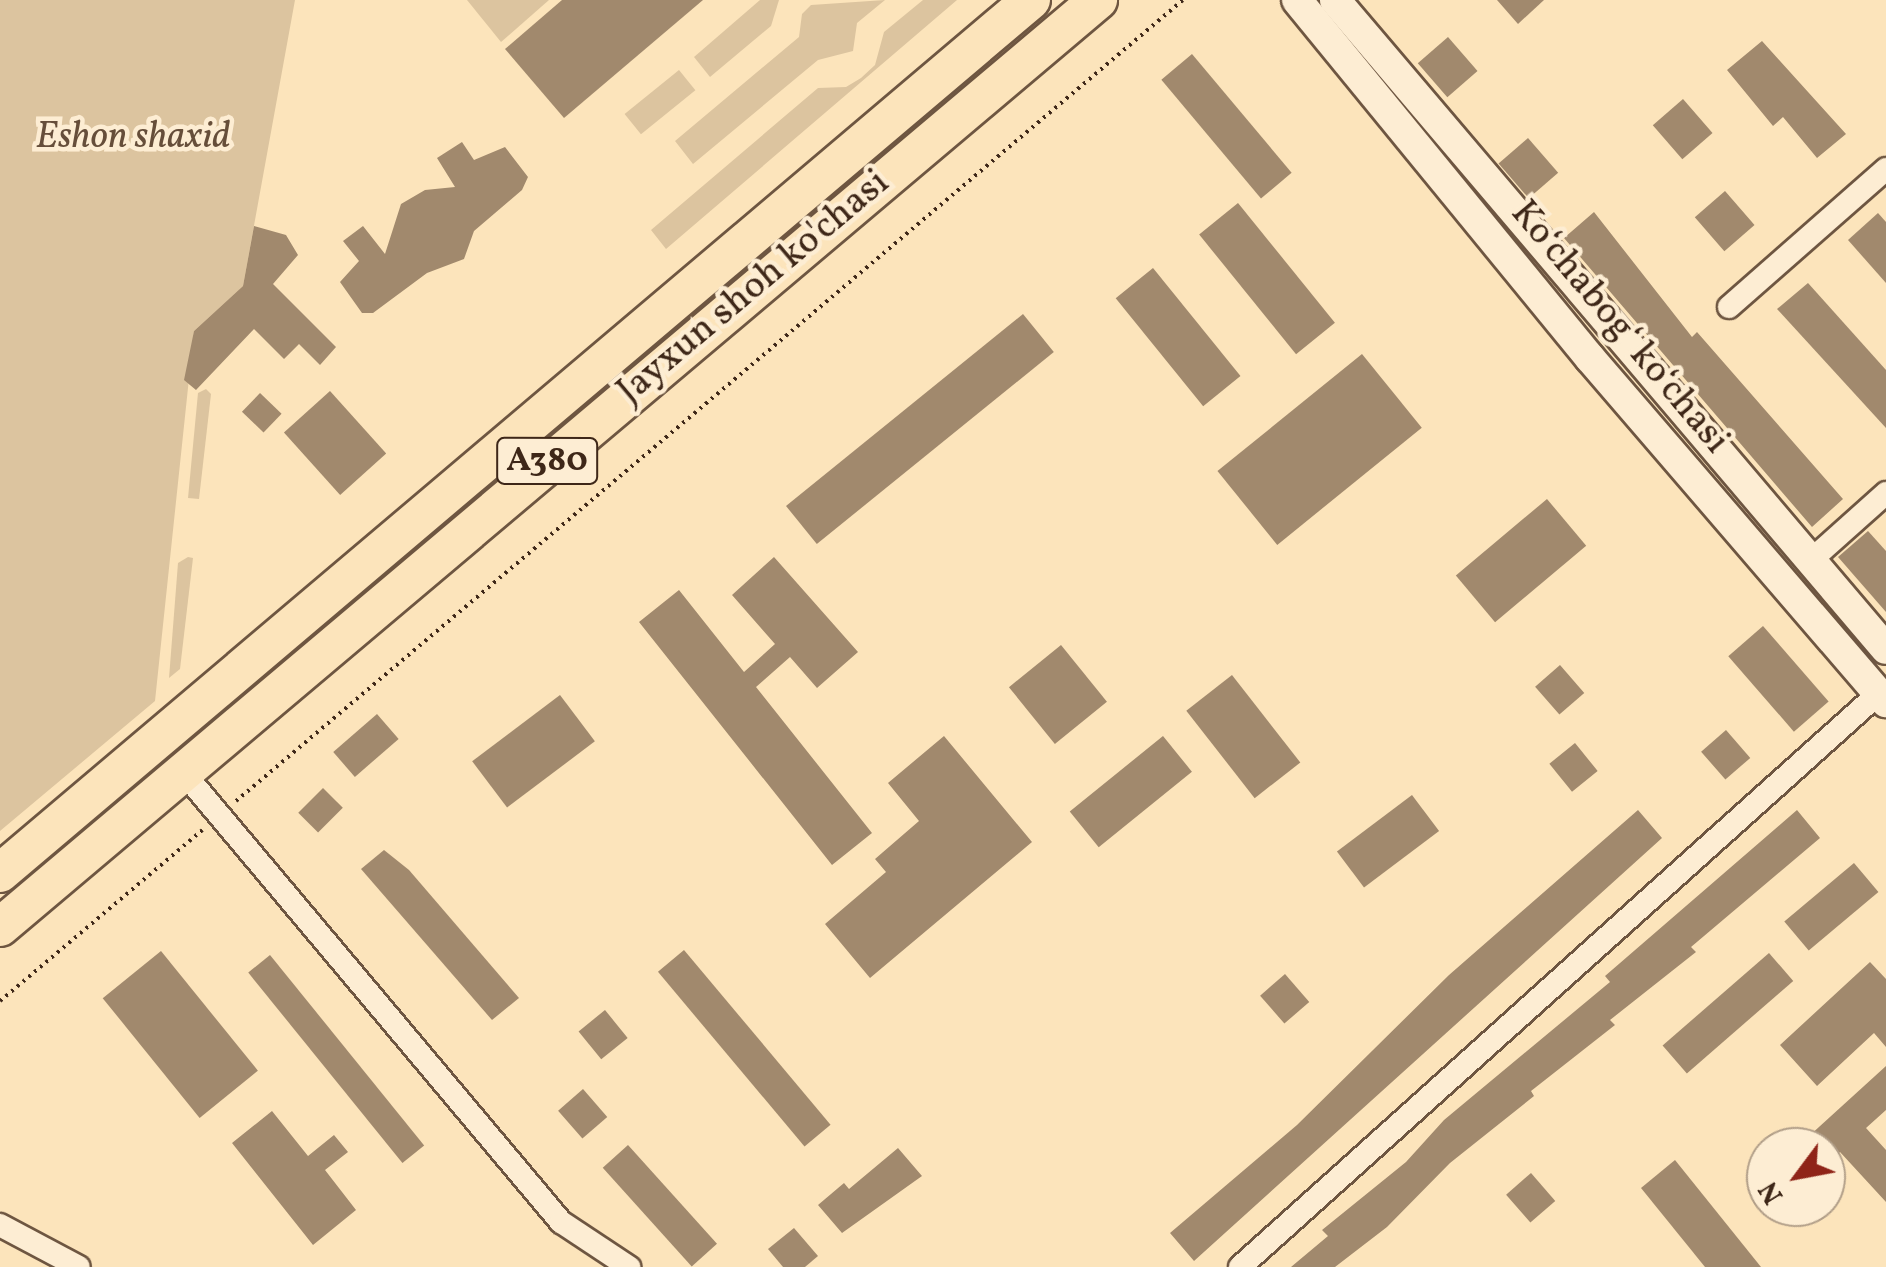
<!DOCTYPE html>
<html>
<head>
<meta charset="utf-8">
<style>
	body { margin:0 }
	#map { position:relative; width:1886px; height:1267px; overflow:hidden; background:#fce4bb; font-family:Vollkorn,serif }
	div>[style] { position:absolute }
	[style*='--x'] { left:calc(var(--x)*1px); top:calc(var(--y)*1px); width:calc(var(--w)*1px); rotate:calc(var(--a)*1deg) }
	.green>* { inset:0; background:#dcc49f; transform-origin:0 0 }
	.building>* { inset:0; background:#a1896d; transform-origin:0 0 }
	.path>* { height:4px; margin-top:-2px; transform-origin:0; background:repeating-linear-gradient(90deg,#3e2718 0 2.5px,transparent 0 7.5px) }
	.roads { filter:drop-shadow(2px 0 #6e5641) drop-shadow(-2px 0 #6e5641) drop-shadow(0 2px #6e5641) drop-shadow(0 -2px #6e5641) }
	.minor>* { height:22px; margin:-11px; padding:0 11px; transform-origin:11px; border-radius:11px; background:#fdedd3 }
	.secondary>* { height:30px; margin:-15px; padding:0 15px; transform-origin:15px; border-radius:15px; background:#fdedd3 }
	.trunk>* { height:38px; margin:-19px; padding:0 19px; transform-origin:19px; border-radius:19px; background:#fce4bb }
	span { translate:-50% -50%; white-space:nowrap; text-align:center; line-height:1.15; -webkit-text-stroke:9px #fdedd3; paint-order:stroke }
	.shield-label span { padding:2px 8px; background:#fdedd3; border:2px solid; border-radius:8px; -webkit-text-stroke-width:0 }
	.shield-label { font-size:35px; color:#3e2718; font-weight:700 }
	.park-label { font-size:38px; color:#664e3a; font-style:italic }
	.street-label { font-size:38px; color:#3e2718 }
	.north { position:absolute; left:1746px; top:1127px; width:100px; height:100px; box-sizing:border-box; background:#fdedd3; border:2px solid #b19e88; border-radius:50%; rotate:238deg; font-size:28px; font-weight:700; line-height:40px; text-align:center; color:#3e2718 }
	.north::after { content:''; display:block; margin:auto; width:35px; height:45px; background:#8f2418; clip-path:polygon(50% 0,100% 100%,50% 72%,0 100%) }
</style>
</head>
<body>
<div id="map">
	<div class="green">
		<div style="clip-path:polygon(0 0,295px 0,243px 286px,194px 331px,155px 701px,0 831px)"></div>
		<div style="clip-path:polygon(467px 0,549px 0,501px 42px)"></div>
		<div style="clip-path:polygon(760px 0,779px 0,771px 26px,710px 77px,694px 57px)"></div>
		<div style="clip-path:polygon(885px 0,857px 23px,853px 51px,818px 60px,693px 164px,675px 141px,799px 37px,802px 14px,811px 5px)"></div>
		<div style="clip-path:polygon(923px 0,957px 0,666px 249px,651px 230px,818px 88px,846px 87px,861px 78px,875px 65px,884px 32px)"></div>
		<div style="left:679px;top:70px;width:26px;height:70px;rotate:51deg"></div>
		<div style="clip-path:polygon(206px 389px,211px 394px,199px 499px,188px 498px,198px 393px)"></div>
		<div style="clip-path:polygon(188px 557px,193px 558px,180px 669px,169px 678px,178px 563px)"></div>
	</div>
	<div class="building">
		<div style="clip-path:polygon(562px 0,703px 0,564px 118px,505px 49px)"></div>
		<div style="clip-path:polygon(1497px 0,1544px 0,1518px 24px)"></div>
		<div style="left:1448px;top:37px;width:45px;height:40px;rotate:49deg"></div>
		<div style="clip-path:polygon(1762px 41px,1846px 134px,1817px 158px,1783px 117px,1773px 126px,1727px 70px)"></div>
		<div style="left:1192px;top:54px;width:155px;height:40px;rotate:50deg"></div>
		<div style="left:1683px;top:99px;width:45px;height:40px;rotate:49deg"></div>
		<div style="left:1528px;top:138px;width:46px;height:39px;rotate:49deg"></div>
		<div style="clip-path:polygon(462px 142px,474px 160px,505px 147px,528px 177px,522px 190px,474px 231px,464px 259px,427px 273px,373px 313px,362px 313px,340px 282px,359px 261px,343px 241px,363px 226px,385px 254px,401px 204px,425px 190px,455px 187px,437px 158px)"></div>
		<div style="left:1725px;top:191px;width:45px;height:40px;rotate:49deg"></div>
		<div style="left:1238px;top:203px;width:154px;height:50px;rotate:51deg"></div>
		<div style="clip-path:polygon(1594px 212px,1692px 337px,1697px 332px,1843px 499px,1812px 527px,1564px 238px)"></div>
		<div style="clip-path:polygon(1878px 213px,1886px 222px,1886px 283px,1848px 240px)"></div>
		<div style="clip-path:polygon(254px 226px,286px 235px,298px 255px,273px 284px,336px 347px,320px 365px,299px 344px,284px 359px,254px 329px,196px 390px,184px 380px,194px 331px,243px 286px)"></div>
		<div style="left:1153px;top:268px;width:139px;height:48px;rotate:51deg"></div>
		<div style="clip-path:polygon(1808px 283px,1886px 370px,1886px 428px,1777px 309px)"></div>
		<div style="left:1023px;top:314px;width:49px;height:305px;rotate:51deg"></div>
		<div style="left:1362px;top:354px;width:95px;height:186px;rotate:51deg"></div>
		<div style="left:330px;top:391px;width:84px;height:62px;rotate:48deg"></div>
		<div style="left:260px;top:393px;width:30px;height:26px;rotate:44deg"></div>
		<div style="left:1547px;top:499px;width:61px;height:119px;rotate:50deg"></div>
		<div style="clip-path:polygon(1868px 531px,1886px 551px,1886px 612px,1838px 557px)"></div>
		<div style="clip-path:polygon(774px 557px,858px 652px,817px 688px,790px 657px,756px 687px,872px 833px,832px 865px,639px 622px,679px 590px,744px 672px,775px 644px,732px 595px)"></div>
		<div style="left:1763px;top:626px;width:100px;height:46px;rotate:49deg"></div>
		<div style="left:1061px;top:645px;width:73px;height:67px;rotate:51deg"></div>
		<div style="left:1560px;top:665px;width:37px;height:33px;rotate:49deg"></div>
		<div style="left:1232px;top:675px;width:111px;height:58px;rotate:52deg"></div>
		<div style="left:560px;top:695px;width:58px;height:110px;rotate:53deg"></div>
		<div style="left:377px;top:714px;width:33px;height:58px;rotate:49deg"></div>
		<div style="left:1726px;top:730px;width:37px;height:33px;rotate:49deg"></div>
		<div style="clip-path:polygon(944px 736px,1032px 842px,870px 978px,825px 924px,886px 872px,875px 859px,919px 821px,888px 783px)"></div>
		<div style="left:1163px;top:736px;width:46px;height:120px;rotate:51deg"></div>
		<div style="left:1575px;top:743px;width:36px;height:33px;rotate:51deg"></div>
		<div style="left:323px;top:788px;width:28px;height:35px;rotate:45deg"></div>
		<div style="left:1412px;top:795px;width:45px;height:94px;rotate:53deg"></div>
		<div style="clip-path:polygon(1638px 810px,1662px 838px,1194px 1261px,1170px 1233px,1297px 1125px,1449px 975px)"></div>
		<div style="clip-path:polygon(1797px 810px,1820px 838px,1691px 947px,1696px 952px,1610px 1020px,1615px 1025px,1531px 1091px,1534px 1096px,1450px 1163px,1387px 1227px,1335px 1267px,1291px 1267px,1328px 1236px,1322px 1230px,1406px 1162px,1444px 1120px,1610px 982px,1605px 976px)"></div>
		<div style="clip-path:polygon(384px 850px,409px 870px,519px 998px,492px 1020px,361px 869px)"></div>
		<div style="left:1854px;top:863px;width:38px;height:91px;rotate:50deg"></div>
		<div style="left:684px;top:950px;width:228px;height:34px;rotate:50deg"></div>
		<div style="left:161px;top:951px;width:154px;height:75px;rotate:51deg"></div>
		<div style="left:1769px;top:953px;width:37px;height:141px;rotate:49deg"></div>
		<div style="left:270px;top:955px;width:245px;height:28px;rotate:51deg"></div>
		<div style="clip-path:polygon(1870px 962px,1886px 979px,1886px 1047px,1874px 1033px,1817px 1086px,1780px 1045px)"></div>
		<div style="left:1285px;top:974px;width:37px;height:33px;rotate:49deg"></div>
		<div style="left:605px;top:1010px;width:36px;height:34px;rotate:51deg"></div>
		<div style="clip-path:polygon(1886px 1066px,1886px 1110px,1866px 1128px,1886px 1150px,1886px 1202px,1840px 1152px,1826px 1164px,1826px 1147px,1797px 1147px)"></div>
		<div style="left:583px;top:1089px;width:37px;height:33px;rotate:49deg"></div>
		<div style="clip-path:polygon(272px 1111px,308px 1156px,334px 1135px,348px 1152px,325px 1170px,356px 1210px,313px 1245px,232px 1143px)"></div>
		<div style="left:628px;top:1145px;width:133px;height:34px;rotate:48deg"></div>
		<div style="clip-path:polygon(898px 1148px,922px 1176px,842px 1233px,818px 1205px,844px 1183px,849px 1189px)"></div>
		<div style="clip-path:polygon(1675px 1160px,1761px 1267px,1705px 1267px,1641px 1188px)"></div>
		<div style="left:1531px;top:1173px;width:37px;height:33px;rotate:49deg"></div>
		<div style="clip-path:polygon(794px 1228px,818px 1256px,805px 1267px,783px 1267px,768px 1249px)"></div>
	</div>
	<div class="path">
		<div style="--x:236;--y:801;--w:1240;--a:-40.23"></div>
		<div style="--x:0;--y:1001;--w:265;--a:-40.2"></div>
	</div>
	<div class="roads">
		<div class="minor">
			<div style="--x:1729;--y:307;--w:209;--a:-41.3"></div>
			<div style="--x:1810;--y:561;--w:102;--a:-41.8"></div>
			<div style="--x:183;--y:772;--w:588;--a:49.97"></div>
			<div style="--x:561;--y:1222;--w:82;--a:33.5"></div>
			<div style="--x:0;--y:1225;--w:89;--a:28"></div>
			<div style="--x:1240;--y:1267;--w:859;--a:-41.93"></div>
		</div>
		<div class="secondary">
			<div style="--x:1297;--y:0;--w:463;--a:50.7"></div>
			<div style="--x:1590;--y:358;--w:454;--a:49.3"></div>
			<div style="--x:1335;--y:0;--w:851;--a:49.67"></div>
		</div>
		<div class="trunk">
			<div style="--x:0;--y:873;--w:1351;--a:-40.26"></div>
			<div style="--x:0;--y:927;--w:1437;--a:-40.17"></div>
		</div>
	</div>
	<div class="shield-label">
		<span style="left:547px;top:461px">A380</span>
	</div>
	<div class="park-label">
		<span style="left:133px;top:138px">Eshon shaxid</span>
	</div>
	<div class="street-label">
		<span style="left:754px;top:288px;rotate:-40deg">Jayxun shoh ko'chasi</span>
		<span style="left:1619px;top:328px;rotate:50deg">Ko‘chabog‘ ko‘chasi</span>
	</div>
	<div class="north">N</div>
</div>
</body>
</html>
